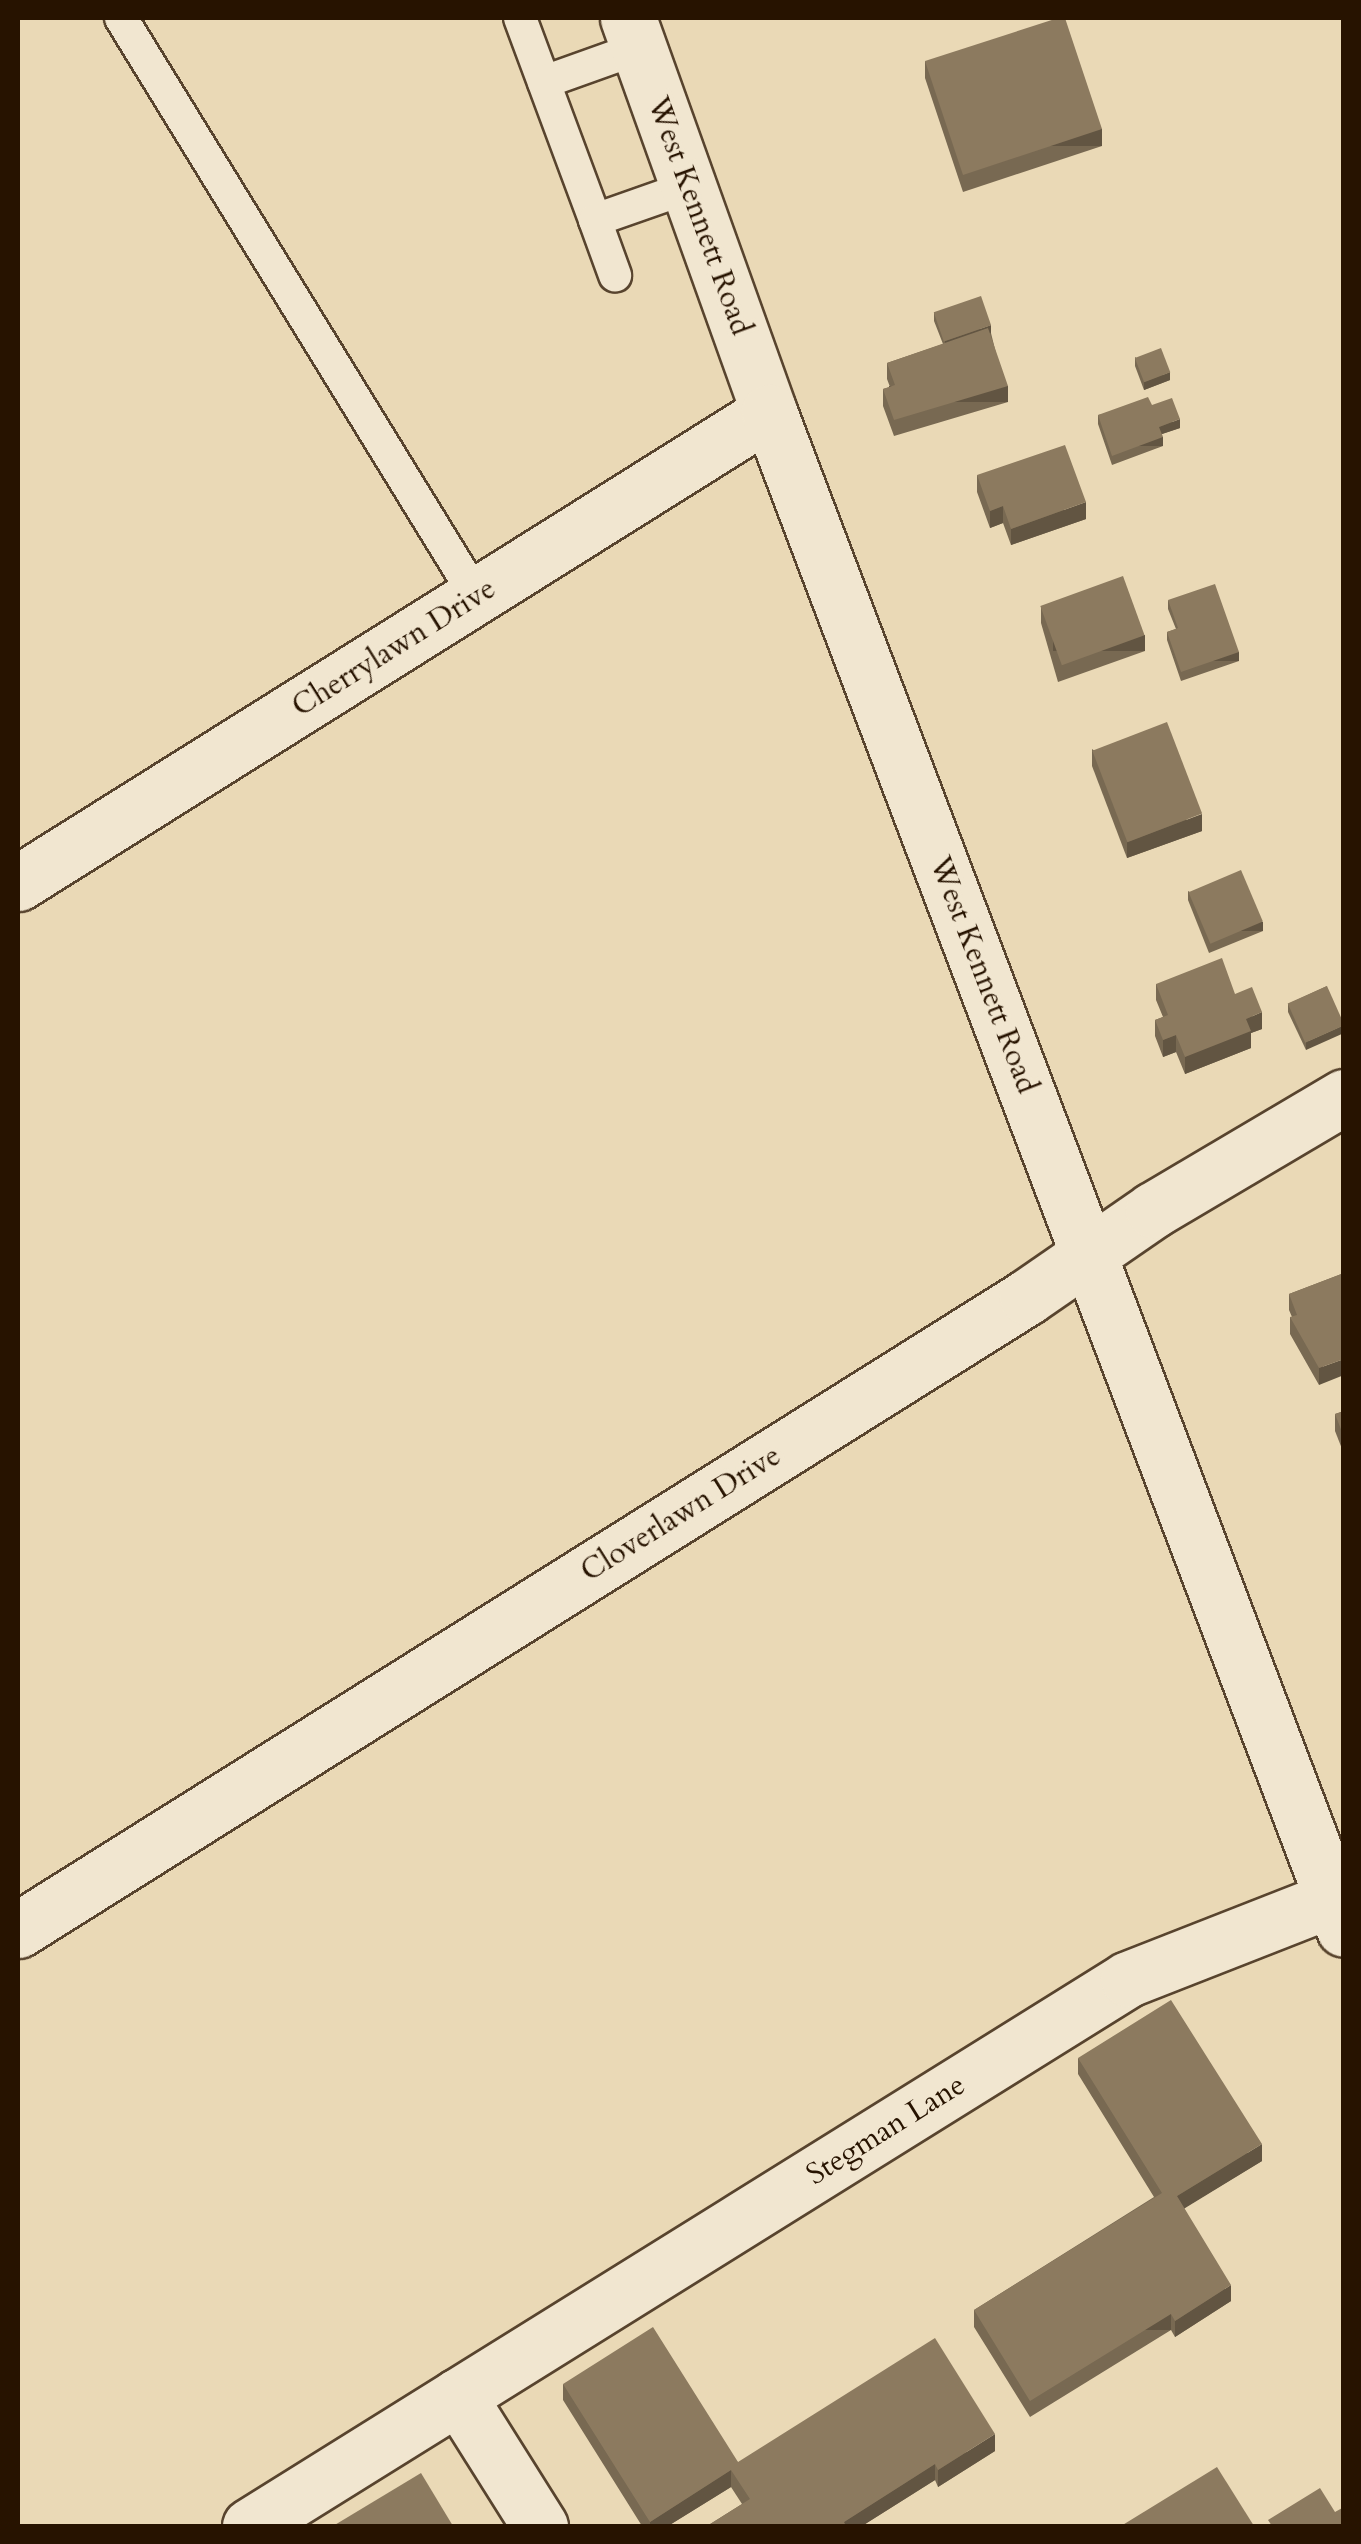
<!DOCTYPE html>
<html>
<head>
<meta charset="utf-8">
<style>
	body { margin:0 }
	#map { position:relative; width:1361px; height:2544px; overflow:hidden; background:#ead9b6; font-family:Cardo,serif }
	div>[style] { position:absolute }
	[style*='--x'] { left:calc(var(--x)*1px); top:calc(var(--y)*1px); width:calc(var(--w)*1px); rotate:calc(var(--a)*1deg) }
	.roads { filter:drop-shadow(2px 0 #58442e) drop-shadow(-2px 0 #58442e) drop-shadow(0 2px #58442e) drop-shadow(0 -2px #58442e) }
	.service>* { height:32px; margin:-16px; padding:0 16px; transform-origin:16px; border-radius:16px; background:#f1e6d0 }
	.minor>* { height:55px; margin:-27.5px; padding:0 27.5px; transform-origin:27.5px; border-radius:27.5px; background:#f1e6d0 }
	.tertiary>* { height:55px; margin:-27.5px; padding:0 27.5px; transform-origin:27.5px; border-radius:27.5px; background:#f1e6d0 }
	.wall>* { inset:0; background:#786952 }
	.shaded-wall>* { inset:0; background:#625542; transform-origin:0 0 }
	.building>* { inset:0; background:#8c7a5f; transform-origin:0 0 }
	span { translate:-50% -50%; white-space:nowrap; text-align:center; line-height:1.15; -webkit-text-stroke:8px #f1e6d0; paint-order:stroke }
	.street-label { font-size:30px; color:#271300 }
	.frame { position:absolute; inset:0; border:20px solid #271300; pointer-events:none }
</style>
</head>
<body>
<div id="map">
	<div class="roads">
		<div class="service">
			<div style="--x:121;--y:18;--w:678;--a:58.44"></div>
			<div style="--x:520;--y:18;--w:215;--a:69.6"></div>
			<div style="--x:595;--y:220;--w:100;--a:-19.3"></div>
			<div style="--x:544;--y:82;--w:101;--a:-19.7"></div>
			<div style="--x:595;--y:220;--w:59;--a:70"></div>
		</div>
		<div class="minor">
			<div style="--x:18;--y:883;--w:886;--a:-32.09"></div>
			<div style="--x:18;--y:1930;--w:1191;--a:-32.1"></div>
			<div style="--x:1027;--y:1297;--w:153;--a:-34.6"></div>
			<div style="--x:1153;--y:1210;--w:222;--a:-30.6"></div>
			<div style="--x:458;--y:2396;--w:154;--a:57.8"></div>
			<div style="--x:250;--y:2526;--w:1034;--a:-31.92"></div>
			<div style="--x:1128;--y:1979;--w:219;--a:-21.4"></div>
		</div>
		<div class="tertiary">
			<div style="--x:628;--y:18;--w:418;--a:70.3"></div>
			<div style="--x:769;--y:412;--w:1622;--a:69.24"></div>
		</div>
	</div>
	<div class="wall">
		<div style="clip-path:polygon(925px 61px,1102px 146px,963px 192px,925px 78px)"></div>
		<div style="clip-path:polygon(934px 312px,991px 333px,1008px 402px,894px 436px,883px 406px,883px 389px,890px 387px,887px 379px,887px 363px,943px 344px,934px 321px)"></div>
		<div style="clip-path:polygon(1135px 357px,1170px 380px,1144px 390px,1135px 366px)"></div>
		<div style="clip-path:polygon(1152px 405px,1180px 428px,1162px 434px,1163px 446px,1112px 465px,1098px 424px,1098px 415px)"></div>
		<div style="clip-path:polygon(977px 475px,1086px 519px,1011px 545px,1003px 523px,990px 528px,977px 492px)"></div>
		<div style="clip-path:polygon(1168px 600px,1239px 661px,1181px 681px,1167px 640px,1167px 632px,1176px 629px,1168px 609px)"></div>
		<div style="clip-path:polygon(1041px 607px,1145px 651px,1058px 682px,1041px 623px)"></div>
		<div style="clip-path:polygon(1092px 749px,1202px 831px,1127px 858px,1092px 766px)"></div>
		<div style="clip-path:polygon(1188px 891px,1263px 931px,1209px 953px,1188px 900px)"></div>
		<div style="clip-path:polygon(1156px 984px,1235px 994px,1262px 1029px,1251px 1033px,1251px 1048px,1185px 1074px,1176px 1052px,1163px 1057px,1155px 1036px,1155px 1020px,1163px 1017px,1156px 1000px)"></div>
		<div style="clip-path:polygon(1327px 986px,1306px 1050px,1288px 1012px,1288px 1004px)"></div>
		<div style="clip-path:polygon(1344px 1273px,1319px 1385px,1290px 1334px,1290px 1317px,1292px 1317px,1289px 1310px,1289px 1294px)"></div>
		<div style="clip-path:polygon(1344px 1411px,1344px 1454px,1335px 1431px,1335px 1414px)"></div>
		<div style="clip-path:polygon(1078px 2058px,1262px 2161px,1184px 2208px,1231px 2301px,1175px 2337px,1171px 2330px,1030px 2417px,974px 2327px,974px 2310px,1154px 2197px,1078px 2074px)"></div>
		<div style="clip-path:polygon(563px 2384px,738px 2462px,995px 2451px,938px 2487px,935px 2480px,862px 2526px,707px 2526px,742px 2504px,731px 2487px,668px 2526px,642px 2526px,563px 2400px)"></div>
	</div>
	<div class="shaded-wall">
		<div style="left:1102px;top:129px;width:17px;height:146px;rotate:90deg"></div>
		<div style="clip-path:polygon(991px 325px,991px 333px,945px 350px,945px 341px)"></div>
		<div style="clip-path:polygon(1170px 372px,1170px 380px,1144px 390px,1144px 382px)"></div>
		<div style="left:1008px;top:386px;width:16px;height:119px;rotate:90deg"></div>
		<div style="clip-path:polygon(1180px 419px,1180px 428px,1159px 435px,1159px 427px)"></div>
		<div style="left:1163px;top:437px;width:9px;height:54px;rotate:90deg"></div>
		<div style="clip-path:polygon(1086px 502px,1086px 519px,1011px 545px,1011px 529px)"></div>
		<div style="clip-path:polygon(1003px 506px,1003px 523px,990px 528px,990px 511px)"></div>
		<div style="left:1145px;top:635px;width:16px;height:92px;rotate:90deg"></div>
		<div style="left:1239px;top:652px;width:9px;height:61px;rotate:90deg"></div>
		<div style="clip-path:polygon(1202px 814px,1202px 831px,1127px 858px,1127px 842px)"></div>
		<div style="left:1263px;top:922px;width:9px;height:58px;rotate:90deg"></div>
		<div style="clip-path:polygon(1262px 1012px,1262px 1029px,1251px 1033px,1251px 1048px,1185px 1074px,1185px 1057px,1246px 1019px)"></div>
		<div style="clip-path:polygon(1344px 1025px,1344px 1033px,1306px 1050px,1306px 1042px)"></div>
		<div style="clip-path:polygon(1176px 1035px,1176px 1052px,1163px 1057px,1163px 1040px)"></div>
		<div style="clip-path:polygon(1344px 1359px,1344px 1375px,1319px 1385px,1319px 1368px)"></div>
		<div style="clip-path:polygon(1262px 2144px,1262px 2161px,1177px 2213px,1177px 2196px)"></div>
		<div style="clip-path:polygon(1231px 2285px,1231px 2301px,1175px 2337px,1175px 2321px)"></div>
		<div style="left:1171px;top:2314px;width:16px;height:166px;rotate:90deg"></div>
		<div style="clip-path:polygon(995px 2434px,995px 2451px,938px 2487px,938px 2470px)"></div>
		<div style="clip-path:polygon(935px 2464px,935px 2480px,862px 2526px,844px 2526px,844px 2522px)"></div>
		<div style="clip-path:polygon(731px 2470px,731px 2487px,668px 2526px,650px 2526px,650px 2522px)"></div>
	</div>
	<div class="building">
		<div style="clip-path:polygon(1058px 18px,1065px 18px,1102px 129px,963px 175px,925px 61px)"></div>
		<div style="left:981px;top:296px;width:31px;height:50px;rotate:71deg"></div>
		<div style="clip-path:polygon(988px 328px,1008px 386px,894px 420px,883px 389px,895px 385px,887px 363px)"></div>
		<div style="left:1161px;top:348px;width:26px;height:28px;rotate:69deg"></div>
		<div style="clip-path:polygon(1148px 397px,1152px 405px,1172px 398px,1180px 419px,1159px 427px,1163px 437px,1112px 456px,1098px 415px)"></div>
		<div style="clip-path:polygon(1065px 445px,1086px 502px,1011px 529px,1003px 506px,990px 511px,977px 475px)"></div>
		<div style="left:1123px;top:576px;width:63px;height:88px;rotate:70deg"></div>
		<div style="clip-path:polygon(1215px 584px,1239px 652px,1181px 672px,1167px 632px,1178px 628px,1168px 600px)"></div>
		<div style="left:1167px;top:722px;width:98px;height:80px;rotate:69deg"></div>
		<div style="left:1241px;top:870px;width:56px;height:57px;rotate:67deg"></div>
		<div style="clip-path:polygon(1222px 958px,1235px 994px,1252px 987px,1262px 1012px,1246px 1019px,1251px 1031px,1185px 1057px,1176px 1035px,1163px 1040px,1155px 1020px,1168px 1015px,1156px 984px)"></div>
		<div style="left:1327px;top:986px;width:43px;height:43px;rotate:66deg"></div>
		<div style="clip-path:polygon(1344px 1273px,1344px 1359px,1319px 1368px,1290px 1317px,1297px 1315px,1289px 1294px)"></div>
		<div style="clip-path:polygon(1344px 1411px,1344px 1437px,1335px 1414px)"></div>
		<div style="clip-path:polygon(1171px 2000px,1262px 2144px,1177px 2196px,1231px 2285px,1175px 2321px,1171px 2314px,1030px 2401px,974px 2310px,1162px 2193px,1078px 2058px)"></div>
		<div style="clip-path:polygon(653px 2327px,738px 2462px,935px 2338px,995px 2434px,938px 2470px,935px 2464px,844px 2522px,846px 2526px,707px 2526px,750px 2499px,731px 2470px,650px 2522px,563px 2384px)"></div>
		<div style="clip-path:polygon(1217px 2467px,1254px 2526px,1121px 2526px)"></div>
		<div style="clip-path:polygon(421px 2473px,453px 2526px,333px 2526px)"></div>
		<div style="clip-path:polygon(1320px 2488px,1335px 2512px,1344px 2507px,1344px 2526px,1272px 2526px,1268px 2520px)"></div>
	</div>
	<div class="street-label">
		<span style="left:699px;top:216px;rotate:70deg">West Kennett Road</span>
		<span style="left:394px;top:648px;rotate:-32deg">Cherrylawn Drive</span>
		<span style="left:983px;top:975px;rotate:69deg">West Kennett Road</span>
		<span style="left:681px;top:1514px;rotate:-32deg">Cloverlawn Drive</span>
		<span style="left:886px;top:2130px;rotate:-32deg">Stegman Lane</span>
	</div>
	<div class="frame"></div>
</div>
</body>
</html>
